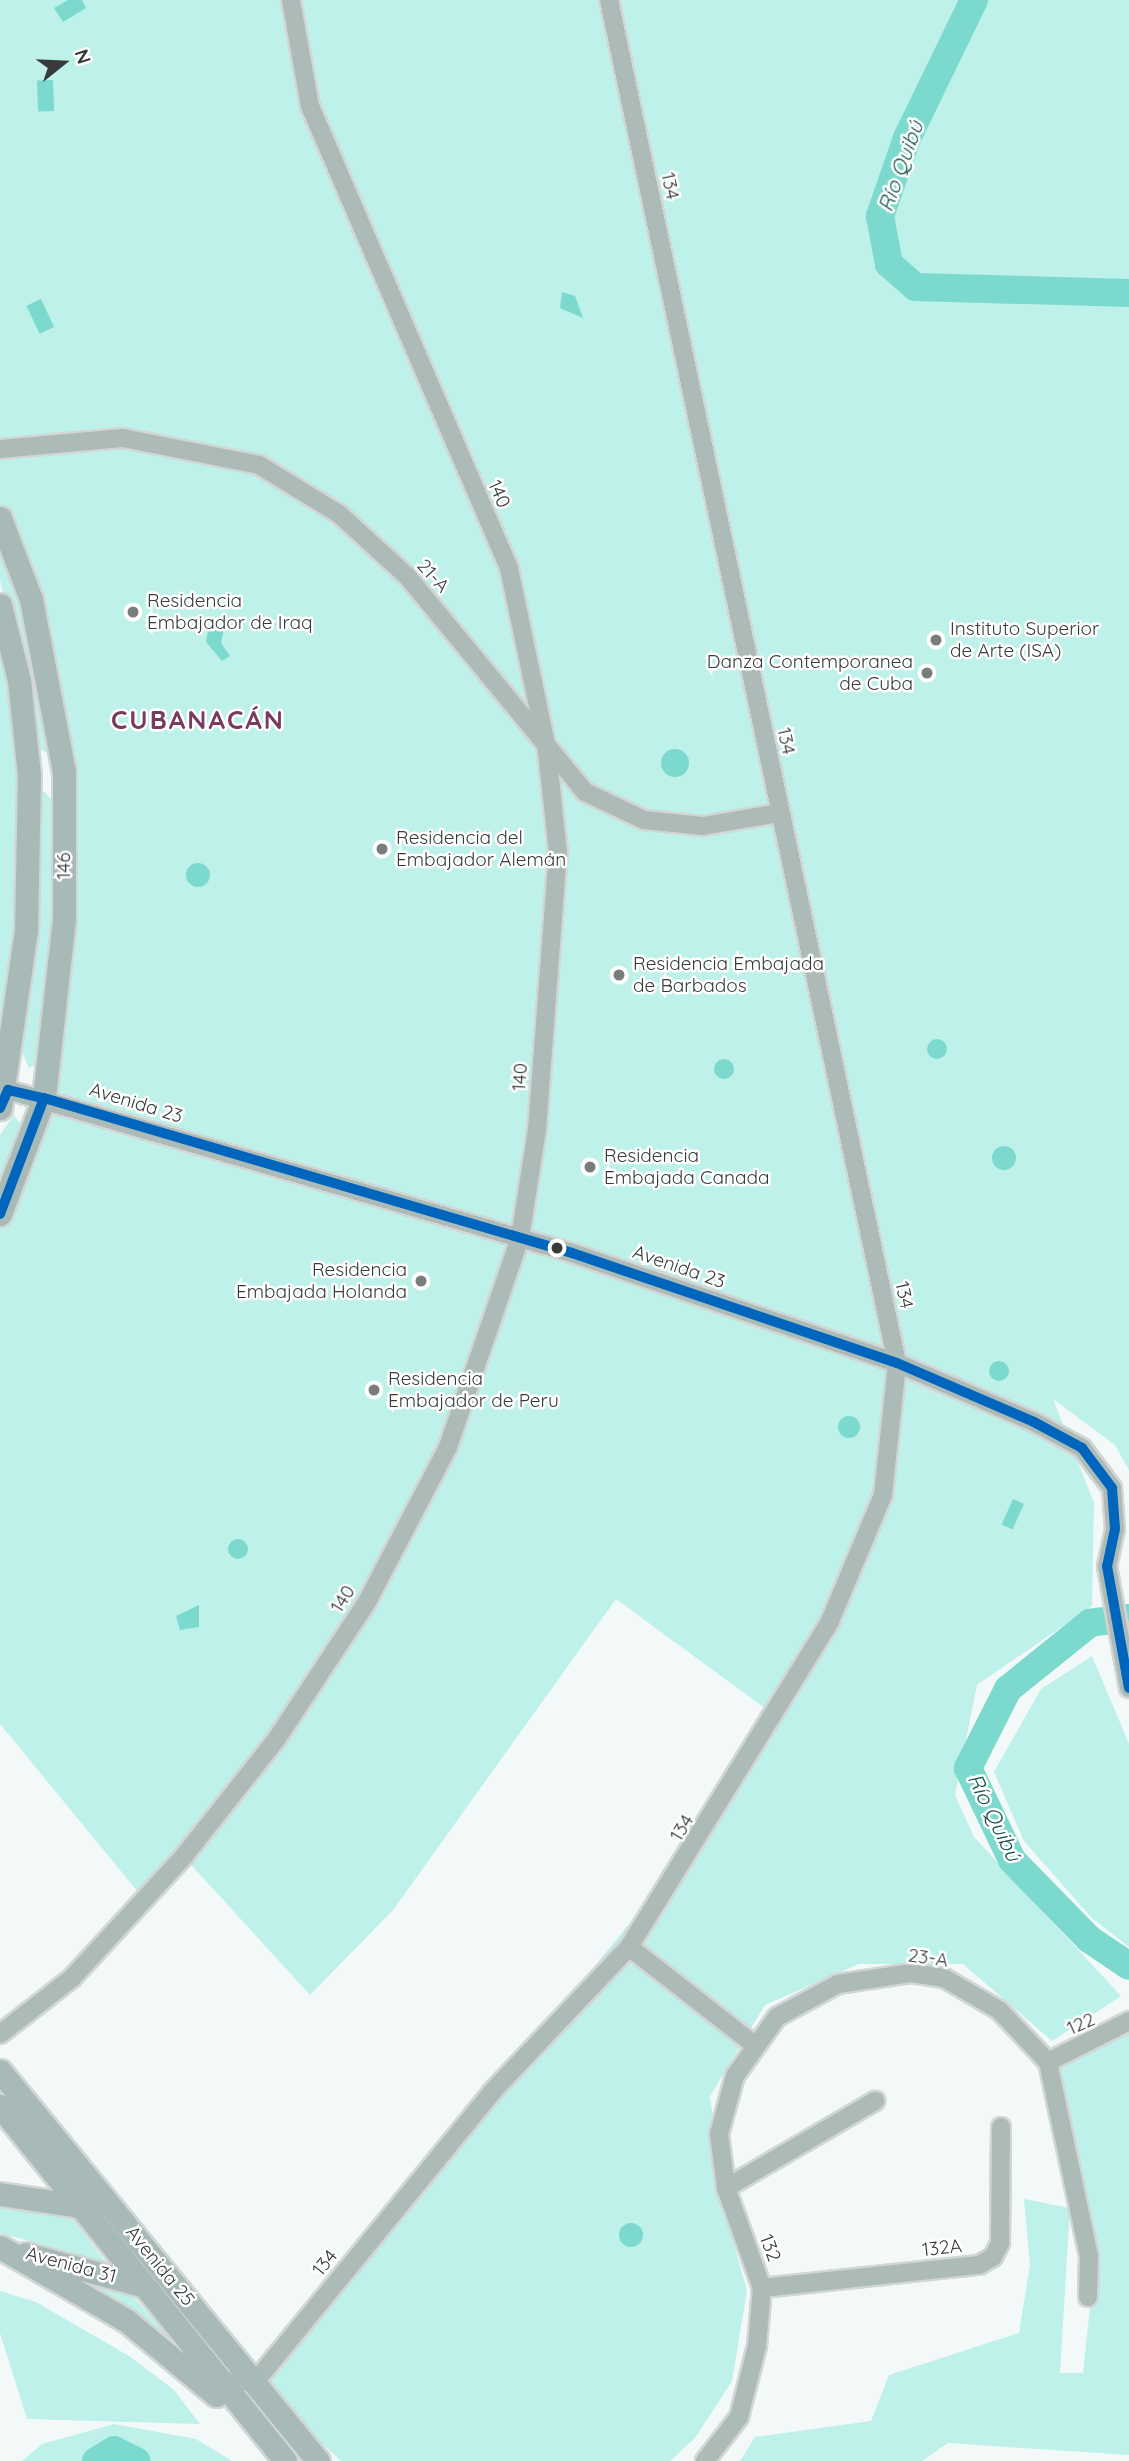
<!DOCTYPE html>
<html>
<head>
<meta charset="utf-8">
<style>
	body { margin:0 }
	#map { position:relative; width:1129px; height:2461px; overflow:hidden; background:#f3f9f8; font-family:Quicksand,sans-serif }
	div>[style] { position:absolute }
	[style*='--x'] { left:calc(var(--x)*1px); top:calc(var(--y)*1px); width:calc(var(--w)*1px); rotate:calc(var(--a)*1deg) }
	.green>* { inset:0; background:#bdf1e9 }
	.water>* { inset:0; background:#7bdacd; transform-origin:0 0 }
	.round { border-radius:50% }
	.river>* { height:28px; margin:-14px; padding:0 14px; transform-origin:14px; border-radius:14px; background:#7bdacd }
	.roads { filter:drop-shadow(2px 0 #d2d6d5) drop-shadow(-2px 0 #d2d6d5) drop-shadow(0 2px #d2d6d5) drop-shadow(0 -2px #d2d6d5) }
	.minor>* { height:18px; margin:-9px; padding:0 9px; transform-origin:9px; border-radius:9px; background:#acbbb8 }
	.major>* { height:23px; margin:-11.5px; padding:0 11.5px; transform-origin:11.5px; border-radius:11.5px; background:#a7bab7 }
	.bus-1>* { height:10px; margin:-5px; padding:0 5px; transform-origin:5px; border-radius:5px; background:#0065bd }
	.dots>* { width:19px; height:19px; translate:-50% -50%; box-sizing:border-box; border:4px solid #fff; border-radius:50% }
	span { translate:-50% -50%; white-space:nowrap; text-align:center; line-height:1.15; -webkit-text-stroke:5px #fff; paint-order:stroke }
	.street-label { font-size:19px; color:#373b3a }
	.poi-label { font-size:19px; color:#373b3a }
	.left { translate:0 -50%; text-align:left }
	.right { translate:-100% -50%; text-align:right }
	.water-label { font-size:21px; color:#195149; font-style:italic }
	.district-label { font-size:26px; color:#793a5f; font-weight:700; letter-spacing:2px }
	.north { position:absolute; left:28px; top:28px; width:70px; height:70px; -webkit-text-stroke:5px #fff; paint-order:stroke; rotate:72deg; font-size:19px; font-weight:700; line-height:28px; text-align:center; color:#373b3a }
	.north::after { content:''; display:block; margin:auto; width:24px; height:32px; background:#373b3a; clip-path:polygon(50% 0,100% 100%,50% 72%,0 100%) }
</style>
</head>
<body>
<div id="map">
	<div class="green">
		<div style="clip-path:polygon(0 0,1129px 0,1129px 1470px,1115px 1445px,1053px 1399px,1094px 1503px,1092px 1606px,977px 1685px,955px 1795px,974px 1837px,1121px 1996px,1052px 2041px,963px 1964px,859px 1964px,765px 2005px,710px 2096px,725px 2214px,747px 2290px,732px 2381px,695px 2438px,670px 2461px,341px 2461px,255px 2382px,656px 1891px,770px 1712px,616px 1599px,393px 1910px,310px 1995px,184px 1857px,143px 1898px,0 1724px,0 1214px,44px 1098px,64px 772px,0 518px)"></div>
		<div style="clip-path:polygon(0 543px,23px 612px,51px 749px,45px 752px,37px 747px,0 580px)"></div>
		<div style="clip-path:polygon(0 650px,22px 765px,21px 929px,0 1092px)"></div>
		<div style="clip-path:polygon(45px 792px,53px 801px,53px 925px,37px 1063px,29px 1068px,21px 1050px,37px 929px,39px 794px)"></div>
		<div style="clip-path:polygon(14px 1115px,22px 1126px,0 1182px,0 1135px)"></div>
		<div style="clip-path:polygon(1092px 1656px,1129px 1744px,1129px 1947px,1091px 1917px,1024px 1841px,994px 1772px,1041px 1689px)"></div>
		<div style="clip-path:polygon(1129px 2026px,1129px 2455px,948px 2443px,922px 2461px,740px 2461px,755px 2437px,871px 2421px,889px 2375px,1019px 2333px,1030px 2265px,1024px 2199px,1070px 2208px,1060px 2373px,1083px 2373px,1097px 2241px,1060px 2068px)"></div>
		<div style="clip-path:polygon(0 2206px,71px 2217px,106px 2262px,0 2233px)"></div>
		<div style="clip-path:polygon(80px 2280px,131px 2294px,180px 2350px,131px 2308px)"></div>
		<div style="clip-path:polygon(0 2291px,36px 2302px,129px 2356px,173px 2389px,200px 2424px,27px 2419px,0 2333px)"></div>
		<div style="clip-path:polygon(114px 2424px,196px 2439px,232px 2461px,22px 2461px,42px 2444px)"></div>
	</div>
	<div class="water">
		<div style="clip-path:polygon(68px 0,82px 0,86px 8px,63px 22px,54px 8px)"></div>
		<div style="left:53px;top:80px;width:31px;height:16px;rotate:88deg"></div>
		<div style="clip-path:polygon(562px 292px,575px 296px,583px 318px,560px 308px)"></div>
		<div style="left:41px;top:299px;width:31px;height:16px;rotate:65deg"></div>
		<div style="clip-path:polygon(209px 625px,224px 629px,221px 643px,230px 656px,222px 661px,206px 642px)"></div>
		<div class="round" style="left:661px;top:749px;width:28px;height:28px"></div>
		<div class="round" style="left:186px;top:863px;width:24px;height:24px"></div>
		<div class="round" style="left:927px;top:1039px;width:20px;height:20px"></div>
		<div class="round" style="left:714px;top:1059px;width:20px;height:20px"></div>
		<div class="round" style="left:992px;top:1146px;width:24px;height:24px"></div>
		<div class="round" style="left:989px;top:1361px;width:20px;height:20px"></div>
		<div class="round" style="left:838px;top:1416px;width:22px;height:22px"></div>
		<div style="left:1013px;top:1499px;width:12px;height:28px;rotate:24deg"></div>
		<div class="round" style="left:228px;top:1539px;width:20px;height:20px"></div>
		<div style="clip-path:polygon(199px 1605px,199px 1627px,180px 1630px,176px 1616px)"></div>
		<div class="round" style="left:619px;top:2223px;width:24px;height:24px"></div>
	</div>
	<div class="river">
		<div style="--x:974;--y:0;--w:153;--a:115.9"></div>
		<div style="--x:907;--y:138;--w:83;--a:109.1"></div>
		<div style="--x:880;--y:216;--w:49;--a:79.4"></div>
		<div style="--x:889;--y:264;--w:35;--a:41"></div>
		<div style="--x:915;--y:287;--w:214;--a:1.6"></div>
		<div style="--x:1129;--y:1618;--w:39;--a:173"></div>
		<div style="--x:1090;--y:1623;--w:105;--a:141.2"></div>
		<div style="--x:1008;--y:1689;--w:89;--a:116.9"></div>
		<div style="--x:968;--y:1768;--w:102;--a:64.4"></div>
		<div style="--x:1012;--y:1860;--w:110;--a:45.7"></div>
		<div style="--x:1089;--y:1939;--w:48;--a:34"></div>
		<div style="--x:96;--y:2461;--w:21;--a:-31"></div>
		<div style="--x:114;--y:2450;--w:25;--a:26"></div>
	</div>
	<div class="roads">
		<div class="minor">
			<div style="--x:0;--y:449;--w:123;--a:-5.1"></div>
			<div style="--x:123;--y:438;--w:139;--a:11.2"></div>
			<div style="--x:259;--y:465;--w:94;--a:31.5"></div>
			<div style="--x:339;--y:514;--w:92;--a:42.4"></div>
			<div style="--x:407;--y:576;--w:280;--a:50.5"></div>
			<div style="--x:585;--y:792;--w:65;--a:25.4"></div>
			<div style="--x:644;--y:820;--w:59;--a:5.8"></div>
			<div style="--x:703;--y:826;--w:78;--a:-9.6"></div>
			<div style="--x:8;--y:1090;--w:587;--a:16.12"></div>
			<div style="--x:572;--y:1253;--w:343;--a:18.7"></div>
			<div style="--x:897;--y:1363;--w:149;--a:23.3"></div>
			<div style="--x:1034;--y:1422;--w:55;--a:28.4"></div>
			<div style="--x:1082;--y:1448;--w:50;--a:53.1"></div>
			<div style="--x:1112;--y:1488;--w:41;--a:85.8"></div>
			<div style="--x:1115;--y:1529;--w:38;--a:102"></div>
			<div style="--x:1107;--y:1566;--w:124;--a:79.8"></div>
			<div style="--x:629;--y:1947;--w:157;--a:38"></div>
			<div style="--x:0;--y:2034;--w:91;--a:-37.9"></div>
			<div style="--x:72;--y:1978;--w:166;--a:-47.4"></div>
			<div style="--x:184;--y:1856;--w:148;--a:-51.6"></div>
			<div style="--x:276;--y:1740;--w:165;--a:-56.6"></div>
			<div style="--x:367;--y:1602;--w:175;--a:-62.4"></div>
			<div style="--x:448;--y:1447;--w:221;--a:-71"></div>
			<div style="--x:520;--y:1238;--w:109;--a:-81.1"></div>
			<div style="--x:537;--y:1130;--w:279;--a:-85.7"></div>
			<div style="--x:558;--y:852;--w:109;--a:-96.3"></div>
			<div style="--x:546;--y:744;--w:180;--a:-101.9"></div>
			<div style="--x:509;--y:568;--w:503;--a:-113.3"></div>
			<div style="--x:310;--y:106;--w:108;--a:-100.2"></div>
			<div style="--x:1048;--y:2062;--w:91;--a:-26.8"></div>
			<div style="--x:726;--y:2188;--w:173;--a:-30.3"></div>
			<div style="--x:762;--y:2288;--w:218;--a:-6.1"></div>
			<div style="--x:979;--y:2265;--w:16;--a:-30"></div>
			<div style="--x:993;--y:2257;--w:16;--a:-63"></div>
			<div style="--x:1000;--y:2243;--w:116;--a:-89.5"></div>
			<div style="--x:219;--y:2381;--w:36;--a:2"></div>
			<div style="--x:255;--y:2382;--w:375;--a:-50.7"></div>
			<div style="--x:492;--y:2092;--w:199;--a:-46.6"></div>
			<div style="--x:629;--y:1947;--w:383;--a:-58.3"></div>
			<div style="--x:830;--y:1621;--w:137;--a:-67.2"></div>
			<div style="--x:883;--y:1495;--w:133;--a:-83.9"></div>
			<div style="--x:897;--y:1363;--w:1393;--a:-101.93"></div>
			<div style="--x:705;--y:2461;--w:56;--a:-52.3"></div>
			<div style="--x:739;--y:2417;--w:73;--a:-75.8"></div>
			<div style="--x:757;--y:2346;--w:58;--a:-85.1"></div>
			<div style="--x:762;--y:2288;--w:106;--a:-109.8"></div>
			<div style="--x:726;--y:2188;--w:54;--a:-97.4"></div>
			<div style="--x:719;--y:2134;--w:60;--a:-74.6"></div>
			<div style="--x:735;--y:2076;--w:72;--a:-54.6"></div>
			<div style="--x:777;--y:2017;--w:69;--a:-28.4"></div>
			<div style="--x:838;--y:1984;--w:75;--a:-8.5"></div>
			<div style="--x:912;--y:1973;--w:32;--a:9"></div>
			<div style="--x:944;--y:1978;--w:64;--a:30.2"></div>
			<div style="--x:999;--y:2010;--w:71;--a:46.7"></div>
			<div style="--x:1048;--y:2062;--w:199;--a:78.1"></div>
			<div style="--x:1089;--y:2257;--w:40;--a:91.4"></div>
		</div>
		<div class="major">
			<div style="--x:0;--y:518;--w:87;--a:69.1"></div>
			<div style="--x:31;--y:599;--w:176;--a:79.2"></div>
			<div style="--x:64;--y:772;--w:147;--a:90"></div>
			<div style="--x:64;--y:919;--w:180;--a:96.4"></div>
			<div style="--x:44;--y:1098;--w:124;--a:110.8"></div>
			<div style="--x:0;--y:605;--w:77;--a:75.8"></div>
			<div style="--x:19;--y:680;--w:96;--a:84"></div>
			<div style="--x:29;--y:775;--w:155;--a:91.1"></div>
			<div style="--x:26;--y:930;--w:180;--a:98.3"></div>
			<div style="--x:0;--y:2071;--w:503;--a:50.81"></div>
			<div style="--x:0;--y:2106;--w:455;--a:51.2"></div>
			<div style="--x:0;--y:2194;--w:88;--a:8.5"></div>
			<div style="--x:0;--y:2247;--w:147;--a:30.2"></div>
			<div style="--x:127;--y:2321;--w:116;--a:39.7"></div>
			<div style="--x:26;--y:2254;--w:120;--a:15"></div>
		</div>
	</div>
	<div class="bus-1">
		<div style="--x:0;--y:1108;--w:20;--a:-66"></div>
		<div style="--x:8;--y:1090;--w:37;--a:13"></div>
		<div style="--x:44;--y:1098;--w:550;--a:16.36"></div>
		<div style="--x:572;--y:1253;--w:343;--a:18.7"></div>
		<div style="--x:897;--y:1363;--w:149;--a:23.3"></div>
		<div style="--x:1034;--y:1422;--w:55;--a:28.4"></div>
		<div style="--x:1082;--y:1448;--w:50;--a:53.1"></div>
		<div style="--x:1112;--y:1488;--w:41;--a:85.8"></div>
		<div style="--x:1115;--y:1529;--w:38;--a:102"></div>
		<div style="--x:1107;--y:1566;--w:124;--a:79.8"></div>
		<div style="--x:0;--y:1214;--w:124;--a:-69.2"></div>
	</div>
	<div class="dots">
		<div style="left:133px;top:612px;background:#797e7c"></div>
		<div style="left:936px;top:640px;background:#797e7c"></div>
		<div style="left:927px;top:673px;background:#797e7c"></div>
		<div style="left:382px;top:849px;background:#797e7c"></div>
		<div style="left:619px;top:975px;background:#797e7c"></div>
		<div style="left:590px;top:1167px;background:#797e7c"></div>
		<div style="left:557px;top:1248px;background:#373b3a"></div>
		<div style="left:421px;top:1281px;background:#797e7c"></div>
		<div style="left:374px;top:1390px;background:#797e7c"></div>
	</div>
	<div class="street-label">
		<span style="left:670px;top:186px;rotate:78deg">134</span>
		<span style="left:499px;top:494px;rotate:66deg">140</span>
		<span style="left:433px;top:576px;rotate:48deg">21-A</span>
		<span style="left:786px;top:741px;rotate:78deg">134</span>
		<span style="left:64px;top:866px;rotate:-90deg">146</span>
		<span style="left:520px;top:1077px;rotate:-86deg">140</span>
		<span style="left:136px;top:1103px;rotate:17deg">Avenida 23</span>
		<span style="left:679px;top:1267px;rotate:19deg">Avenida 23</span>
		<span style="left:904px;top:1295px;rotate:78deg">134</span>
		<span style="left:343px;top:1599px;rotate:-58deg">140</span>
		<span style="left:682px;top:1828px;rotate:-59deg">134</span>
		<span style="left:928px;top:1958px;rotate:8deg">23-A</span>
		<span style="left:1081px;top:2024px;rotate:-24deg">122</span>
		<span style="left:770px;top:2248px;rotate:70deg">132</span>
		<span style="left:942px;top:2248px;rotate:-6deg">132A</span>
		<span style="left:325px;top:2263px;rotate:-51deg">134</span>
		<span style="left:71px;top:2265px;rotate:15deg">Avenida 31</span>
		<span style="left:160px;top:2266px;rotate:51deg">Avenida 25</span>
	</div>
	<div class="poi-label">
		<span class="left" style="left:147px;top:612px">Residencia<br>Embajador de Iraq</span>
		<span class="left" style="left:950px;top:640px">Instituto Superior<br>de Arte (ISA)</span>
		<span class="right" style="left:913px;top:673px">Danza Contemporanea<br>de Cuba</span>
		<span class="left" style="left:396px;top:849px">Residencia del<br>Embajador Alemán</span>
		<span class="left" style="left:633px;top:975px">Residencia Embajada<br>de Barbados</span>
		<span class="left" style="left:604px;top:1167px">Residencia<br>Embajada Canada</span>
		<span class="right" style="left:407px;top:1281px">Residencia<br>Embajada Holanda</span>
		<span class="left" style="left:388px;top:1390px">Residencia<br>Embajador de Peru</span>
	</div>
	<div class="water-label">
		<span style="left:900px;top:166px;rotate:-70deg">Río Quibú</span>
		<span style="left:995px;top:1817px;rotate:64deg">Río Quibú</span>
	</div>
	<div class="district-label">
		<span style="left:198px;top:720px">CUBANACÁN</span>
	</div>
	<div class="north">N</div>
</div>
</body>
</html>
